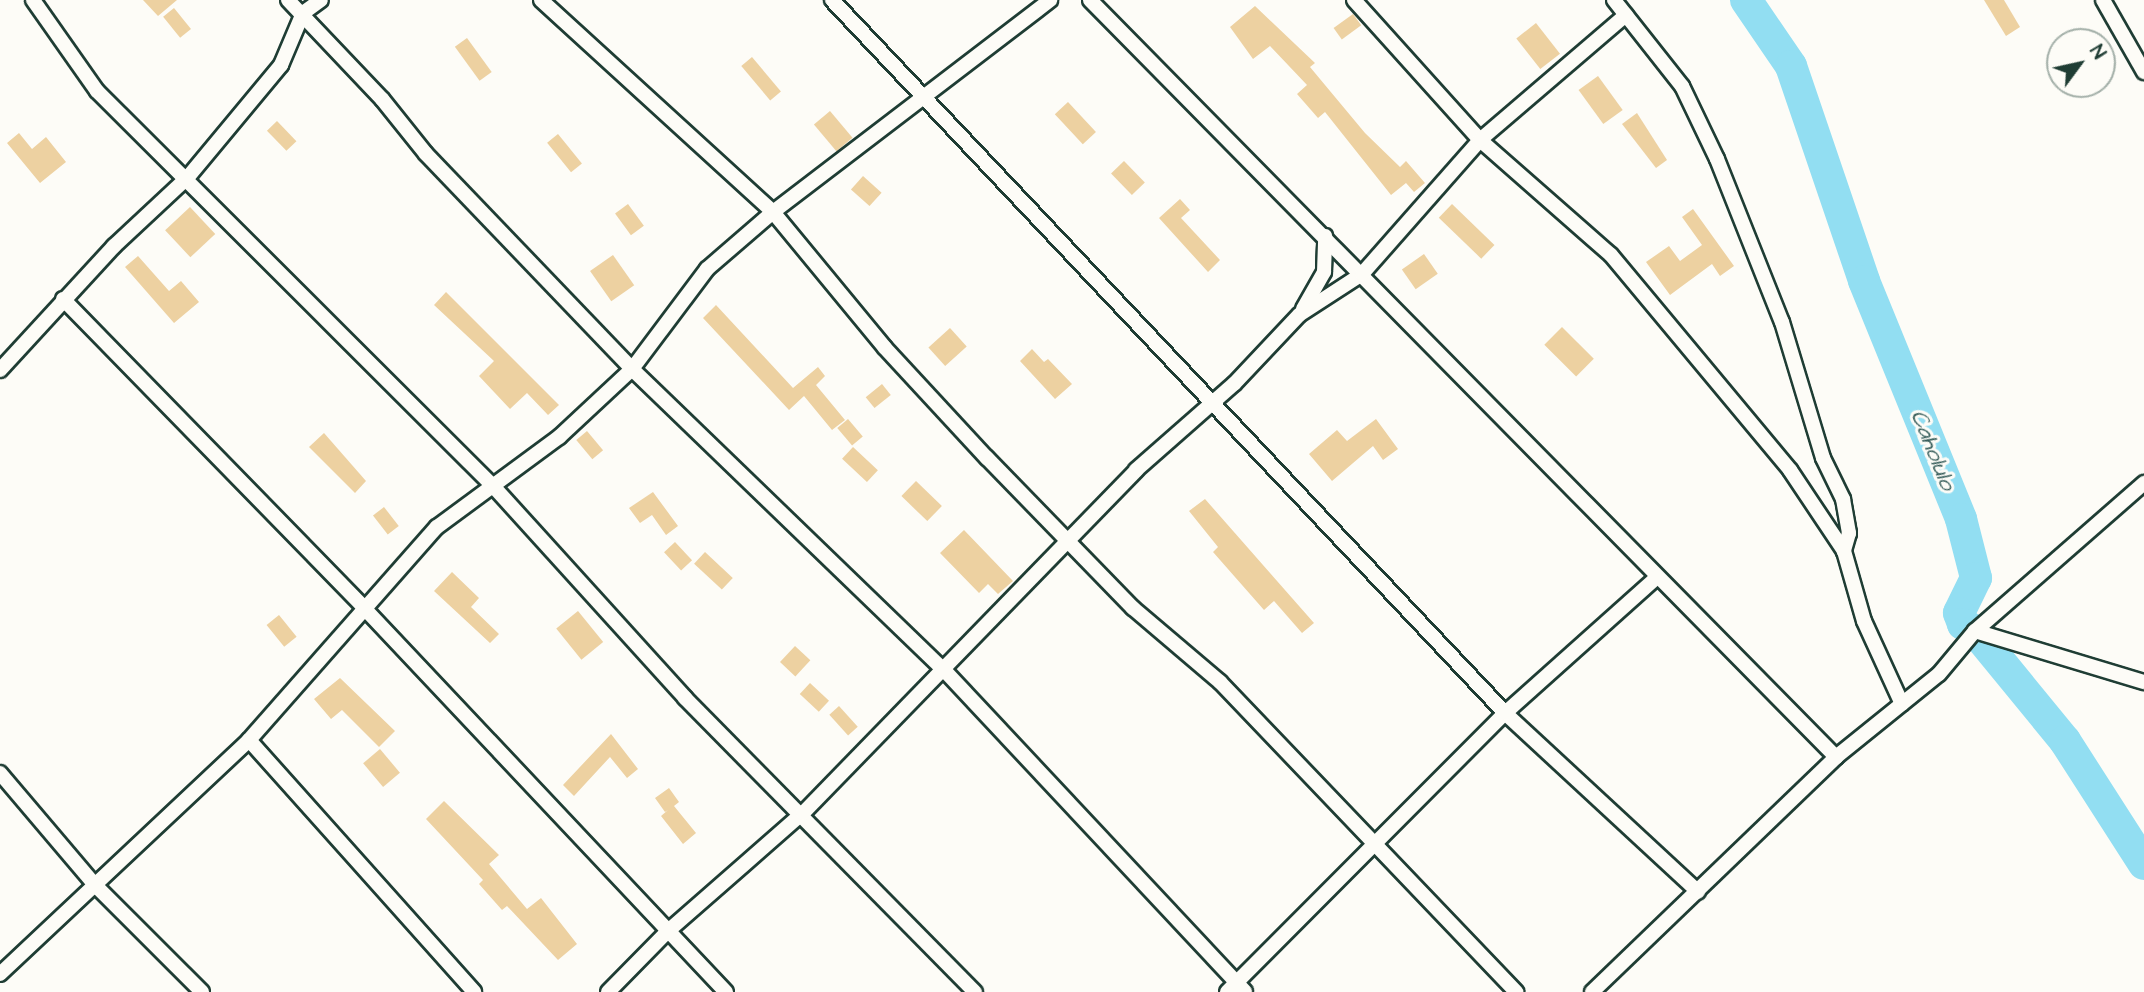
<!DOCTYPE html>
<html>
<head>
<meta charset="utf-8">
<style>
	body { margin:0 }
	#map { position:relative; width:2144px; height:992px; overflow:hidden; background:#fdfcf7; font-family:"Architects Daughter",sans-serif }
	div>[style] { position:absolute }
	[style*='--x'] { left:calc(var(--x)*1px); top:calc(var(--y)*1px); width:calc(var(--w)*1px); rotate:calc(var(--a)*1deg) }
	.river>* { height:32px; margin:-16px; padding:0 16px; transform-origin:16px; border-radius:16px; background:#92def2 }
	.building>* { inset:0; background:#edd1a1; transform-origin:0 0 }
	.roads { filter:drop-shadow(2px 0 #1f3d34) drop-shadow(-2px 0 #1f3d34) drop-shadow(0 2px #1f3d34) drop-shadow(0 -2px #1f3d34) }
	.minor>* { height:14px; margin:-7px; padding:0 7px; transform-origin:7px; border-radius:7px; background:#fdfcf7 }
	span { translate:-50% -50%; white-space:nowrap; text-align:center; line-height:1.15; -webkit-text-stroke:6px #fdfcf7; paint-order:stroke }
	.water-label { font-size:23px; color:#365d5a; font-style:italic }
	.north { position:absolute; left:2046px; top:28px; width:70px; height:70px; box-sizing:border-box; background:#fdfcf7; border:2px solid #a4b0a9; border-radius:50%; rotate:57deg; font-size:19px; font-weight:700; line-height:28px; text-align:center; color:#1f3d34 }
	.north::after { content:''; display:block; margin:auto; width:24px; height:32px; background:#1f3d34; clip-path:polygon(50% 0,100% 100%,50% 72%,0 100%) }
</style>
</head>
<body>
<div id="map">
	<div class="river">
		<div style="--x:1746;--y:0;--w:80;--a:55.7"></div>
		<div style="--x:1791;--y:66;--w:227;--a:71.2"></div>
		<div style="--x:1864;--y:281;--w:257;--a:67.8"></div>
		<div style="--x:1961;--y:519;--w:61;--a:75.7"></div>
		<div style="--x:1976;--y:578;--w:39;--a:116"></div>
		<div style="--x:1959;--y:613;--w:12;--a:70"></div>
		<div style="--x:1963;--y:624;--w:14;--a:30"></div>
		<div style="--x:1975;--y:631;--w:142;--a:50.7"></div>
		<div style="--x:2065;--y:741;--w:146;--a:57.3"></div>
	</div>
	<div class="building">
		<div style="clip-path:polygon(143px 0,177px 0,158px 16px)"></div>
		<div style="clip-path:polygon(1984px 0,2004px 0,2020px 27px,2006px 36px)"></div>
		<div style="clip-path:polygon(1255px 6px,1315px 63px,1310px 67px,1365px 133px,1400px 167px,1406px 161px,1425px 183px,1414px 192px,1406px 183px,1391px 195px,1325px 112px,1318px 118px,1297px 94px,1307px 85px,1270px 46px,1253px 59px,1230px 27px)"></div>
		<div style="left:174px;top:8px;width:27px;height:14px;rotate:51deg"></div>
		<div style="left:1353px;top:14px;width:14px;height:24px;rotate:54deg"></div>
		<div style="left:1536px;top:23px;width:39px;height:25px;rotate:52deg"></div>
		<div style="left:467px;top:38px;width:42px;height:15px;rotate:54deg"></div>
		<div style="left:752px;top:57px;width:45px;height:14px;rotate:50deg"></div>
		<div style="left:1598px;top:76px;width:42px;height:24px;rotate:54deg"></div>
		<div style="left:1068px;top:102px;width:41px;height:18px;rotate:47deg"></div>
		<div style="left:830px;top:111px;width:35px;height:21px;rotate:50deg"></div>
		<div style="clip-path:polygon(1637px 113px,1667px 160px,1656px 168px,1622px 124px)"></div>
		<div style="left:277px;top:121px;width:28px;height:14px;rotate:46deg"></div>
		<div style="clip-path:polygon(19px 133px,32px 149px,46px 137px,66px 162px,40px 183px,7px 143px)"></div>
		<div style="left:558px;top:134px;width:38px;height:14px;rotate:51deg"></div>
		<div style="left:1124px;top:161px;width:30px;height:18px;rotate:46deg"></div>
		<div style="left:863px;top:176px;width:25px;height:18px;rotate:42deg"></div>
		<div style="clip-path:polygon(1180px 199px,1190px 210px,1181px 218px,1220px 260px,1208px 272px,1159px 218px)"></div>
		<div style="left:628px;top:204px;width:27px;height:16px;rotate:54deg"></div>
		<div style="left:1452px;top:204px;width:59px;height:19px;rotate:44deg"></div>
		<div style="left:190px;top:207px;width:37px;height:34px;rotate:47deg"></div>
		<div style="clip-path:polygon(1693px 209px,1734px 266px,1720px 276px,1712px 264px,1670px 295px,1646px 262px,1669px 246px,1680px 261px,1702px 245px,1682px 217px)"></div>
		<div style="left:1424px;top:254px;width:24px;height:27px;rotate:55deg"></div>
		<div style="left:613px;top:255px;width:37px;height:28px;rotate:55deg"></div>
		<div style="clip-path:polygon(138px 256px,169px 291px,181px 281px,199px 302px,174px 323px,125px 267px)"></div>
		<div style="clip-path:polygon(446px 292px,559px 405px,548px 415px,527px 393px,510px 409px,479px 376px,494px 361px,434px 305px)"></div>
		<div style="clip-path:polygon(716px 305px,793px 388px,818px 367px,825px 376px,816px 385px,845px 420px,832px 430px,804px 396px,789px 410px,703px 318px)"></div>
		<div style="left:1562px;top:327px;width:45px;height:25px;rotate:45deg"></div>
		<div style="left:950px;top:328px;width:25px;height:29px;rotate:48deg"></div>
		<div style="clip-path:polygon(1032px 349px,1044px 362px,1048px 359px,1072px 384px,1055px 399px,1020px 361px)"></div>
		<div style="left:882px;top:384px;width:14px;height:21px;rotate:51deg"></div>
		<div style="left:848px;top:419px;width:23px;height:14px;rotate:50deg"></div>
		<div style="clip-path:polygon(1376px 419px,1398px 449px,1383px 460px,1373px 446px,1332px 481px,1309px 454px,1337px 430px,1347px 441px)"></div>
		<div style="left:587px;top:431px;width:25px;height:14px;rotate:50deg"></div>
		<div style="clip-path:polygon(324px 433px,366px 481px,355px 493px,309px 447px)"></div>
		<div style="left:853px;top:447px;width:34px;height:16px;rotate:43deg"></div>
		<div style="left:916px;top:481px;width:36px;height:21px;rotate:44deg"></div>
		<div style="clip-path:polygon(653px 492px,678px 526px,666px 535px,652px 515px,640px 523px,629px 508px)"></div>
		<div style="clip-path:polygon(1205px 499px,1314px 623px,1302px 633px,1274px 601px,1264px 610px,1213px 552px,1218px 547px,1189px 511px)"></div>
		<div style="left:384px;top:507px;width:24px;height:14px;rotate:52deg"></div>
		<div style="clip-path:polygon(964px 530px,1013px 581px,998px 594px,988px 584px,979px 593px,940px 553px)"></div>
		<div style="left:675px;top:542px;width:25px;height:15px;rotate:47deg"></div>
		<div style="left:705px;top:552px;width:38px;height:16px;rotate:43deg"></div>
		<div style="clip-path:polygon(452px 572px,479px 598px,471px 607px,499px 634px,490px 643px,434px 591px)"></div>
		<div style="left:578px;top:611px;width:40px;height:28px;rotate:51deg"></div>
		<div style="left:279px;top:615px;width:28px;height:16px;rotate:51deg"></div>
		<div style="left:795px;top:646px;width:21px;height:22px;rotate:43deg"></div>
		<div style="clip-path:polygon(340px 678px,395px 731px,379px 747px,342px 710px,331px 719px,314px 699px)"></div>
		<div style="left:810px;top:683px;width:26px;height:15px;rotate:43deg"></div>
		<div style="left:839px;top:706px;width:28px;height:13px;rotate:48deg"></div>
		<div style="clip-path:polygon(611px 734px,638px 769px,627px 778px,610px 757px,574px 796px,563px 785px)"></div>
		<div style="left:380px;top:749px;width:31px;height:22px;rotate:50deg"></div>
		<div style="clip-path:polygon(669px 788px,679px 802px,674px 806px,696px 833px,683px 844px,661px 816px,668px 810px,665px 812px,655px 798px)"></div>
		<div style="clip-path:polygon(444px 801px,499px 855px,489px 864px,527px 909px,541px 898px,577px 944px,558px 960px,507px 906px,502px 910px,479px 884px,483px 880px,426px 819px)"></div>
	</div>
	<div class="roads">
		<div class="minor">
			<div style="--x:33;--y:0;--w:111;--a:54.9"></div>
			<div style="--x:97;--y:91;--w:559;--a:44.93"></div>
			<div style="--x:493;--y:486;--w:286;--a:47.8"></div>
			<div style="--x:685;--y:698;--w:413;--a:45.4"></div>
			<div style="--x:288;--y:0;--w:137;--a:46.5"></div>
			<div style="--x:382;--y:99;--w:70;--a:51.3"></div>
			<div style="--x:426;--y:154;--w:298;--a:46.2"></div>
			<div style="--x:632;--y:369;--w:435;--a:44"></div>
			<div style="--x:945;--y:671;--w:439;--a:46.9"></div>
			<div style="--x:541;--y:0;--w:314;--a:42.4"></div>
			<div style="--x:773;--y:212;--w:349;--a:-37.4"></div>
			<div style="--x:832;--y:0;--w:980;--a:46.65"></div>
			<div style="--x:1505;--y:713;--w:263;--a:42.8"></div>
			<div style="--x:1090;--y:0;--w:1063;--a:45.42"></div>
			<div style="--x:1354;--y:0;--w:188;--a:48"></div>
			<div style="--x:1480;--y:140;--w:174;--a:41.3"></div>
			<div style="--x:1611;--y:255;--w:280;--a:50.2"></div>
			<div style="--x:1790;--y:470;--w:97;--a:56.3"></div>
			<div style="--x:1844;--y:551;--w:73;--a:74.1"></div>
			<div style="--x:1864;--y:621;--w:91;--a:65.4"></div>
			<div style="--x:1614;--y:0;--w:110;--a:51.7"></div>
			<div style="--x:1682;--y:86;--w:81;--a:64.4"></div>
			<div style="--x:1717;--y:159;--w:175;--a:68.3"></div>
			<div style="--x:1782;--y:322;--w:142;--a:73.2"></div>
			<div style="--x:1823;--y:458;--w:46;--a:64"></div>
			<div style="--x:1843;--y:499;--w:35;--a:80"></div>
			<div style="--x:1849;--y:533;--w:19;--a:106"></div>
			<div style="--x:2103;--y:0;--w:83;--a:60.3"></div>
			<div style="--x:63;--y:299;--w:434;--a:45.7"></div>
			<div style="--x:366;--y:610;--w:525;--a:46.7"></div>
			<div style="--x:1303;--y:309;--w:43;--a:-60.4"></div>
			<div style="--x:1324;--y:272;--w:36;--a:-88"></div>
			<div style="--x:0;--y:370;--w:168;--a:-47.4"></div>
			<div style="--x:114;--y:246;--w:101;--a:-43"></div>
			<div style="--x:188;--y:177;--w:146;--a:-50.3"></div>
			<div style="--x:281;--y:65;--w:56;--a:-67.1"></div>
			<div style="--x:303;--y:13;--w:22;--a:-36"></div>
			<div style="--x:1975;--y:631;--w:177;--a:16.8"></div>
			<div style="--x:249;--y:740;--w:338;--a:48.2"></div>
			<div style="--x:0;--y:773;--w:148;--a:49.7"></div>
			<div style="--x:96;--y:886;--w:150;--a:45"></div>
			<div style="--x:0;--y:974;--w:342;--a:-43.2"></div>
			<div style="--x:249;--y:740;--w:284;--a:-48.6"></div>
			<div style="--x:437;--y:527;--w:152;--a:-36.4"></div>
			<div style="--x:559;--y:437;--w:100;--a:-43"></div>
			<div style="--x:632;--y:369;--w:125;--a:-53.1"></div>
			<div style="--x:707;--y:269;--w:87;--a:-40.8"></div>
			<div style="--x:773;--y:212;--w:176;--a:50.5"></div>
			<div style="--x:885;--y:348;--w:150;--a:47.2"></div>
			<div style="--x:987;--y:458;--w:209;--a:45.8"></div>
			<div style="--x:1133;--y:608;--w:114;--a:40.4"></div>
			<div style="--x:1220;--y:682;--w:429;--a:46.3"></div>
			<div style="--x:608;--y:992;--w:86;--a:-45.5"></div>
			<div style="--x:668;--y:931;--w:179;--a:-41.2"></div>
			<div style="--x:803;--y:813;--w:478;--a:-45.8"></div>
			<div style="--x:1136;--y:470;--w:130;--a:-41.3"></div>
			<div style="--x:1234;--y:384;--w:95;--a:-46.7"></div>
			<div style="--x:1299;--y:315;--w:75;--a:-33.1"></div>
			<div style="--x:1362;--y:274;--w:179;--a:-48.6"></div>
			<div style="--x:1480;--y:140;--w:192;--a:-40.6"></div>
			<div style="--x:1227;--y:992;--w:394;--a:-45.1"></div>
			<div style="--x:1505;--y:713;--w:204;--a:-41.8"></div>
			<div style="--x:1592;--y:992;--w:339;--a:-43.9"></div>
			<div style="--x:1836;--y:757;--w:132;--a:-38.9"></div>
			<div style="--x:1939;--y:674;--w:56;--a:-50.1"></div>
			<div style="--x:1975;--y:631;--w:225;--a:-41.2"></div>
		</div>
	</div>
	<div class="water-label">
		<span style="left:1933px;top:450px;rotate:68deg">Caholulo</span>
	</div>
	<div class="north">N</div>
</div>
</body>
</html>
